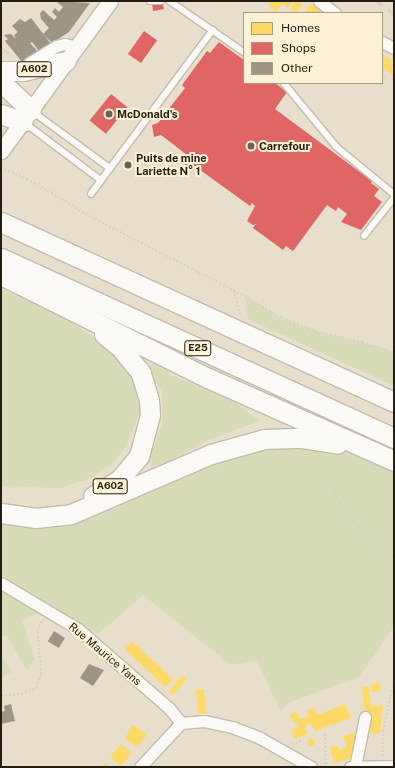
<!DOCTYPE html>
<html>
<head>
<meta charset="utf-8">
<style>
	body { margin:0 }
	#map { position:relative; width:395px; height:768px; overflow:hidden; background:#e7dfcb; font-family:"Public Sans",sans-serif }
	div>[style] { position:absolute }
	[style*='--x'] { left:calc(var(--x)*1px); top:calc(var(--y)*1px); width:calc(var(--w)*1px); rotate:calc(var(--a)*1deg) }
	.green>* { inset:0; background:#d8dbb8 }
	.homes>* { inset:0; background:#ffd966; transform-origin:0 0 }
	.shops>* { inset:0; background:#e06666; transform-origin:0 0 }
	.building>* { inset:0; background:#9d9687; transform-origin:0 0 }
	.path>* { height:1.5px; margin-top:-0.75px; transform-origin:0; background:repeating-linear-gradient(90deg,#d3d1cc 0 2px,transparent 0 4px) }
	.roads { filter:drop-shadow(1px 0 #c2bcac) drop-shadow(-1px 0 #c2bcac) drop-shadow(0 1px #c2bcac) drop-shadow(0 -1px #c2bcac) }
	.lane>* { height:5.5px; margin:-2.75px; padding:0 2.75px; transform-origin:2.75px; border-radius:2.75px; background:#fbfaf7 }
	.street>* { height:11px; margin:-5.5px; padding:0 5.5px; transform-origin:5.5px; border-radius:5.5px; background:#fbfaf7 }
	.secondary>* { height:15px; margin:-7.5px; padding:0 7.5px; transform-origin:7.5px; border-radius:7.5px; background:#fbfaf7 }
	.highway>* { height:19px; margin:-9.5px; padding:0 9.5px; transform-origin:9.5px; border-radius:9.5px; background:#fbfaf7 }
	.rail>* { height:2.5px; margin-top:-1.25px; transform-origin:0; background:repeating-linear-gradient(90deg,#d2d0ca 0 7px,transparent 0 14px) }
	.dots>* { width:11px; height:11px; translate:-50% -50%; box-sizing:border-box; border:2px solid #fdf2d5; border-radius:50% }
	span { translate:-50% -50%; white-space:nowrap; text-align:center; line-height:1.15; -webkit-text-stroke:4px #fdf2d5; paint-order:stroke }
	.shield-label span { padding:1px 3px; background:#fdf2d5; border:1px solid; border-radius:3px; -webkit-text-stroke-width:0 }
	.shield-label { font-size:10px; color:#231e11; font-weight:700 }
	.poi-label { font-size:11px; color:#231e11; font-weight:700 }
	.left { translate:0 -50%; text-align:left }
	.street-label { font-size:11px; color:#231e11 }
	.frame { position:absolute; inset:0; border:2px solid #231e11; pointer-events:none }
	.legend { position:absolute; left:243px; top:12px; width:140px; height:72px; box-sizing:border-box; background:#fdf2d5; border:1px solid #a69d87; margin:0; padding:5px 7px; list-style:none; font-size:12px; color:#231e11 }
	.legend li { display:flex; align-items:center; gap:8px; height:20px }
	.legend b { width:20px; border:1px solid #a69d87 }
</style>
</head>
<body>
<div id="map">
	<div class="green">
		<div style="clip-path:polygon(1px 289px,66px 318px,103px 344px,130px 372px,142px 397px,139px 414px,126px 447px,111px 465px,89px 479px,60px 488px,1px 486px)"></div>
		<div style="clip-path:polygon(245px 296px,282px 319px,322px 333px,362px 342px,394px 352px,394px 386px,248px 319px)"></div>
		<div style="clip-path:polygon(154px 362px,162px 362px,170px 375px,230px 398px,259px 421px,206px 441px,172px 460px,151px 467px,150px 457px,163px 423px,162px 392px,148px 368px)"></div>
		<div style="clip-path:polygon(304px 445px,356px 455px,394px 472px,394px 626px,359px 677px,288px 703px,281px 711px,256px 660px,231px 665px,143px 595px,98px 634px,1px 574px,1px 524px,36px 529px,93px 518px,251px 449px)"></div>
		<div style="clip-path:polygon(1px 590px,40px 613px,22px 620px,35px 659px,27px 671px,7px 636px,1px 636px)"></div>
		<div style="clip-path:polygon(1px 655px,12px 672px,1px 677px)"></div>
	</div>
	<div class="homes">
		<div style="clip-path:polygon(266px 1px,293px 1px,288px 8px,282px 3px,276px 12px,269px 7px,270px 4px)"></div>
		<div style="clip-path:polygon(295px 1px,303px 3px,297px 13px,294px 13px,290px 10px)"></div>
		<div style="clip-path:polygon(311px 3px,325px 13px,304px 13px)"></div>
		<div style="clip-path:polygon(382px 54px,392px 60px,385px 71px,382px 69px)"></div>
		<div style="clip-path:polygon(394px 59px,394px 76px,386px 70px)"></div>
		<div style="left:132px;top:641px;width:56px;height:11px;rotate:43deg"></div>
		<div style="left:182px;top:675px;width:6px;height:21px;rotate:39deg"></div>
		<div style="left:380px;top:683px;width:8px;height:9px;rotate:83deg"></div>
		<div style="clip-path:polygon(369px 686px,371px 707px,383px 704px,380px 734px,367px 733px,362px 687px)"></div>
		<div style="left:204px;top:689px;width:24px;height:8px;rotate:85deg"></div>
		<div style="clip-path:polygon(345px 704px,351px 718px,315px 731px,311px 723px,305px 726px,308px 734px,294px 739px,291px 730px,299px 726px,297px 722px,294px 723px,289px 715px,296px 711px,300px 719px,309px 716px,306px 711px,314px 707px,317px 715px)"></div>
		<div style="clip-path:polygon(132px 724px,147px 735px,137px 747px,125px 739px)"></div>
		<div style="clip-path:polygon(356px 732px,359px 739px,352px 742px,355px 751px,351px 752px,353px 758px,334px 763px,330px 747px,337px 745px,339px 750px,347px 747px,343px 736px)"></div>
		<div style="left:313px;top:738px;width:7px;height:6px;rotate:74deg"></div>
		<div style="left:121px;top:744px;width:14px;height:17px;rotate:39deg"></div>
		<div style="clip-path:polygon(105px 763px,110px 767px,102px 767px)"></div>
	</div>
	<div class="shops">
		<div style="clip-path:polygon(152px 1px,162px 1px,164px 9px,153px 11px)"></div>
		<div style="left:144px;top:31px;width:16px;height:28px;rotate:35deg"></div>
		<div style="clip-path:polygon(219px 42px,244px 60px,244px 83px,275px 83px,287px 92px,275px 109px,372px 181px,371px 183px,379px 189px,374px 196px,382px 202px,361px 230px,341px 222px,347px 214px,338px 207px,336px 211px,327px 205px,293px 251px,286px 246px,283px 250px,253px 228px,256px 224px,253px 225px,247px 221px,255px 206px,252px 203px,250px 206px,196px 167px,193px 171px,182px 162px,187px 155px,161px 135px,154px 137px,152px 125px,158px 123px,185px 88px,182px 85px,207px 51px,210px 53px)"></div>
		<div style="left:111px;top:94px;width:21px;height:34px;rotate:39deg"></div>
	</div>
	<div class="building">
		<div style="clip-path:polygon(56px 1px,90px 3px,69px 32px,52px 43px,43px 34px,49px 28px,41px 19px,40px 13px,43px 10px,54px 20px,57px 17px,52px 12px,55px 8px,59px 12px,63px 7px)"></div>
		<div style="clip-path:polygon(31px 18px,51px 44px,39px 51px,32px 42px,30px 43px,38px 52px,22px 62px,5px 41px,8px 39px,4px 35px,11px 34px,16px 39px,14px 35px,18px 32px,12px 26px,20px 19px,25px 22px)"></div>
		<div style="left:54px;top:631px;width:13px;height:12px;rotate:32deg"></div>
		<div style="clip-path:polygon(89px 664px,104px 670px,93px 686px,80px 678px)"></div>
		<div style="clip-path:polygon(11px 704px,15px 721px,1px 724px,1px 712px,5px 711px,4px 706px)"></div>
	</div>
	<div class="path">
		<div style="--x:1;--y:48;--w:14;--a:39"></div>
		<div style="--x:1;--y:167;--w:29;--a:25"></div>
		<div style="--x:27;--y:179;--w:79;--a:30.5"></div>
		<div style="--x:95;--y:219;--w:169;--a:27.2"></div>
		<div style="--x:245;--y:296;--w:43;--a:30.7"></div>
		<div style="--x:282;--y:318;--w:43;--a:20.6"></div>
		<div style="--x:322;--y:333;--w:41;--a:12.7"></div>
		<div style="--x:362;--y:342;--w:34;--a:19"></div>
		<div style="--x:234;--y:290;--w:25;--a:76"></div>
		<div style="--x:331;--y:486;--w:38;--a:61"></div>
		<div style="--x:349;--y:519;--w:59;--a:40.2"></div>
		<div style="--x:1;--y:696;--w:20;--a:-6"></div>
		<div style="--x:21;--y:694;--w:16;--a:-22"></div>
		<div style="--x:36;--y:688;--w:15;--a:-70"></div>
		<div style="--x:41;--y:674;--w:44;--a:-95.2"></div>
		<div style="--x:37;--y:630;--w:13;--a:-61"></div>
		<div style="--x:325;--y:734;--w:33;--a:88"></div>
		<div style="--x:292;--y:745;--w:13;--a:-27"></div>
		<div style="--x:383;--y:756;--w:25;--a:-90"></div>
		<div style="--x:383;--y:731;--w:53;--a:-78.1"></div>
	</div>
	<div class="roads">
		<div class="lane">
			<div style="--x:150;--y:1;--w:11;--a:0"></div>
			<div style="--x:170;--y:1;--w:90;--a:34.6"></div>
			<div style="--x:284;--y:83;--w:83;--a:50.4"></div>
			<div style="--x:337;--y:147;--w:74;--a:39.5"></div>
			<div style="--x:32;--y:111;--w:97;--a:36.2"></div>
			<div style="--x:25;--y:123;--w:95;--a:36.9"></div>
			<div style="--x:91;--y:194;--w:204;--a:-53.4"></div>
			<div style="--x:364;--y:236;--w:48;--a:-51.7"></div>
		</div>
		<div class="street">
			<div style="--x:319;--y:1;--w:20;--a:37"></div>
			<div style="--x:382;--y:42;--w:13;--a:27"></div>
			<div style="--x:29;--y:63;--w:32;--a:-32"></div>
			<div style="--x:56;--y:46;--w:9;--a:-13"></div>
			<div style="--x:65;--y:44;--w:11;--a:15"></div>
			<div style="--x:1;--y:583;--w:90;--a:30.9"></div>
			<div style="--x:78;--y:629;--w:121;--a:41"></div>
			<div style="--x:169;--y:708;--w:19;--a:51"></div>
			<div style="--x:140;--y:767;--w:60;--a:-47"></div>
			<div style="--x:181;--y:723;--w:23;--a:-5"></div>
			<div style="--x:204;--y:721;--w:29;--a:12"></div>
			<div style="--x:232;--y:727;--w:30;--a:21"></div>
			<div style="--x:260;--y:738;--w:59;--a:29.6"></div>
			<div style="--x:350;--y:767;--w:44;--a:-1.3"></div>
			<div style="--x:355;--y:767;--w:51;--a:-78.7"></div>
		</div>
		<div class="secondary">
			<div style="--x:1;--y:151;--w:185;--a:-54"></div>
		</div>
		<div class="highway">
			<div style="--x:1;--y:71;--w:22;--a:0"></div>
			<div style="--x:23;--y:71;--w:44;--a:-13.1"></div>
			<div style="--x:1;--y:82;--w:41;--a:43"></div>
			<div style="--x:1;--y:114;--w:23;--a:20"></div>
			<div style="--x:1;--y:222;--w:432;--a:24.6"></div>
			<div style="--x:1;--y:258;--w:432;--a:24.6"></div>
			<div style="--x:1;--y:275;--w:231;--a:26.5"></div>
			<div style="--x:208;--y:378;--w:204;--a:24"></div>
			<div style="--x:93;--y:496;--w:31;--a:-32"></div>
			<div style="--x:119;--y:480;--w:31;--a:-50"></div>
			<div style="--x:139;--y:456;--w:42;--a:-75"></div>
			<div style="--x:150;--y:415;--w:15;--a:-94"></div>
			<div style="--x:149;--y:400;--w:28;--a:-107"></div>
			<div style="--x:141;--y:373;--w:32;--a:-129"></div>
			<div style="--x:121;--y:348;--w:22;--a:-141"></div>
			<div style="--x:1;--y:513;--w:34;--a:8"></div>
			<div style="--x:35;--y:518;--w:36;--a:-6"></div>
			<div style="--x:71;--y:514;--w:152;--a:-23.2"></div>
			<div style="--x:211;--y:454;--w:55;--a:-15.8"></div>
			<div style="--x:264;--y:439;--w:38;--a:-2"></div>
			<div style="--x:302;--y:438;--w:36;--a:9"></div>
		</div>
	</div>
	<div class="rail">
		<div style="--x:377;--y:1;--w:21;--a:37"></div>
	</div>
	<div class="dots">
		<div style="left:109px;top:114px;background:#686252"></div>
		<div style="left:251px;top:146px;background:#686252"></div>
		<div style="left:128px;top:165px;background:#686252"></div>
	</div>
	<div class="shield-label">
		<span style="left:34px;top:69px">A602</span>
		<span style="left:198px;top:348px">E25</span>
		<span style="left:110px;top:486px">A602</span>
	</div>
	<div class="poi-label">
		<span class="left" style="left:117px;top:114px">McDonald's</span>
		<span class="left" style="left:259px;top:146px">Carrefour</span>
		<span class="left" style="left:136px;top:165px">Puits de mine<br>Lariette N° 1</span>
	</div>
	<div class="street-label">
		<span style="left:105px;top:654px;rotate:40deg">Rue Maurice Yans</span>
	</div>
	<div class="frame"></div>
	<ul class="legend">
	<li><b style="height:11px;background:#ffd966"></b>Homes</li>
	<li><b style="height:11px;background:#e06666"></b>Shops</li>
	<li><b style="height:11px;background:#9d9687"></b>Other</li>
	</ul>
</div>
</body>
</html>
